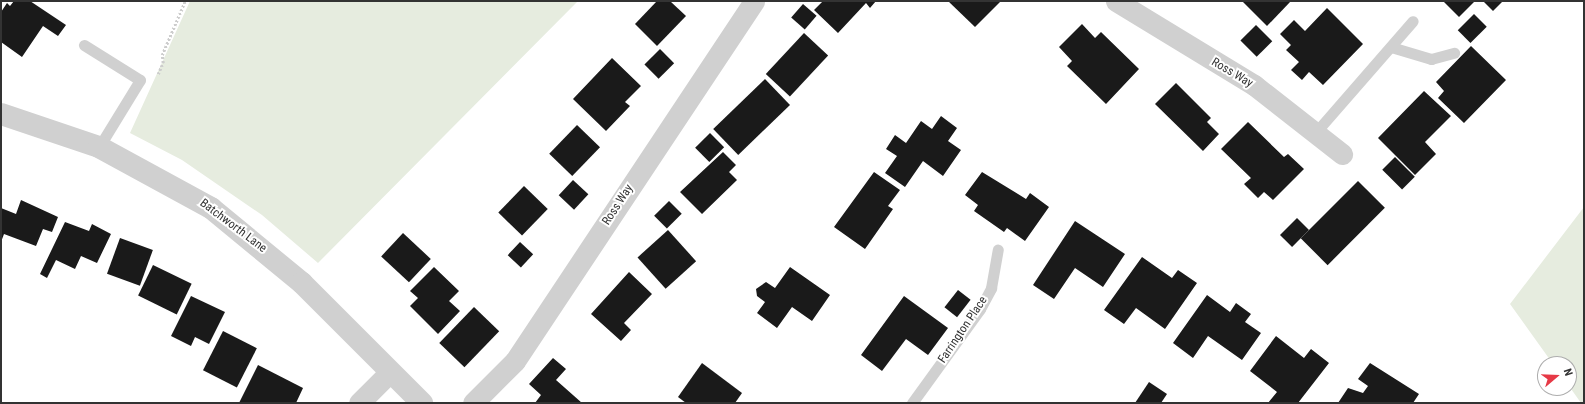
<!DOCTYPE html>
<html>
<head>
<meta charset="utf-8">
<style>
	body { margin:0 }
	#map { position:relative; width:1585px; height:404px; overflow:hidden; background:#fff; font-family:"Roboto Condensed",sans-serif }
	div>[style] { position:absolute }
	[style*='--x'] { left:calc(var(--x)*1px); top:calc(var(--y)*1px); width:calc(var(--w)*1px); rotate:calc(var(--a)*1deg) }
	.green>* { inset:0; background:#e6ecdf }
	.building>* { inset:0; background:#1a1a1a; transform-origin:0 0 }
	.path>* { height:2.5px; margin-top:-1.25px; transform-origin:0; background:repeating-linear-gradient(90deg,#cdcdcd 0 2px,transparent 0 4px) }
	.service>* { height:11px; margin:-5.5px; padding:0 5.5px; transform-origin:5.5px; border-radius:5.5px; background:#d0d0d0 }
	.minor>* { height:21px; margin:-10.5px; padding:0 10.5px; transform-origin:10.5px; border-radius:10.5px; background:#d0d0d0 }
	.tertiary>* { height:22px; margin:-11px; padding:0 11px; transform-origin:11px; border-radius:11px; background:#d0d0d0 }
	span { translate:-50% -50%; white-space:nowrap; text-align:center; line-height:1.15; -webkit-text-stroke:4px #fff; paint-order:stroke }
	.street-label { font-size:12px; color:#333 }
	.frame { position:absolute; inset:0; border:2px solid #333; pointer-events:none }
	.north { position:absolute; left:1537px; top:356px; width:40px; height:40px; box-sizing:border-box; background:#fff; border:1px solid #adadad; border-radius:50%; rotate:71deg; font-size:11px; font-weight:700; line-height:16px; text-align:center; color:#333 }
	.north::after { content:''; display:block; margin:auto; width:14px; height:18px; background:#e63946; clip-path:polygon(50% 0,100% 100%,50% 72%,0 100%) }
</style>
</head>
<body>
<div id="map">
	<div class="green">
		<div style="clip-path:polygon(190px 1px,578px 1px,318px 263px,262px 215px,182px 160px,130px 133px)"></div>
		<div style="clip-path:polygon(1584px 207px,1584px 403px,1581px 403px,1569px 386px,1569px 364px,1553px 364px,1510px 304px)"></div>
	</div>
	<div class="building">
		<div style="clip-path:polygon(14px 1px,30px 1px,66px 25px,58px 36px,43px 26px,22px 57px,1px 42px,1px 12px,7px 3px,10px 6px)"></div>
		<div style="clip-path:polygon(657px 1px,670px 1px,686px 16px,657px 46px,635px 24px)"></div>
		<div style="clip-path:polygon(823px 1px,876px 1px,870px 8px,866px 3px,838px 33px,814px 10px)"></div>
		<div style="clip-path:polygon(948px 1px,1001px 1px,975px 27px)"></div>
		<div style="clip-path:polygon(1242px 1px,1291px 1px,1267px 26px)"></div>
		<div style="clip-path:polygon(1443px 1px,1475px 1px,1459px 17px)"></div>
		<div style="clip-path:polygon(1483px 1px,1503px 1px,1493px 11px)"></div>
		<div style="left:803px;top:4px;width:18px;height:18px;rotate:41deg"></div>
		<div style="clip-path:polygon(1327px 8px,1363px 44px,1323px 85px,1309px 72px,1302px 80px,1291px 70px,1299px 62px,1286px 50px,1291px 45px,1280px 34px,1294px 20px,1305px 31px)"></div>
		<div style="left:1474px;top:14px;width:18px;height:23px;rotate:45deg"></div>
		<div style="clip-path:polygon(1082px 24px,1095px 38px,1101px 32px,1139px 69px,1106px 104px,1067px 66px,1072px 61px,1059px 47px)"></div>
		<div style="left:1256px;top:25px;width:23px;height:22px;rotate:45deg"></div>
		<div style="left:804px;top:33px;width:33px;height:56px;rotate:43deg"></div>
		<div style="clip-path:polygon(1471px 46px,1506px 80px,1464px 123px,1438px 98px,1444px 91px,1436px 82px)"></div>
		<div style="left:660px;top:49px;width:20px;height:22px;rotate:45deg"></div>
		<div style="clip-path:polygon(612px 58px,641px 86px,625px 102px,630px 106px,606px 131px,573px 99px)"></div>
		<div style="left:765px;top:79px;width:36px;height:72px;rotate:46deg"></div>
		<div style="clip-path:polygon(1176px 83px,1211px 118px,1207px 122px,1219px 134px,1203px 151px,1155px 104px)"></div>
		<div style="clip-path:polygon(1424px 91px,1451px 116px,1425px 142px,1436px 154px,1415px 175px,1378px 138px)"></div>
		<div style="clip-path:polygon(941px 116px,957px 128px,948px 141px,961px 150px,943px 176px,923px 161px,905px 187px,885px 173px,897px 156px,886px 149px,895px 135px,906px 143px,921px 121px,932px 129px)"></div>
		<div style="clip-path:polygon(1248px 122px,1284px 157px,1288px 154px,1304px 169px,1273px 200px,1264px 192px,1258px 198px,1244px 184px,1251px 178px,1221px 149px)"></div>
		<div style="left:577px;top:125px;width:32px;height:40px;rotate:44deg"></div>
		<div style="left:710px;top:133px;width:20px;height:21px;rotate:45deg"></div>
		<div style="clip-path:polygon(723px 152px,736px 165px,729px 172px,737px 180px,702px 214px,680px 192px)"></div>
		<div style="left:1395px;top:157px;width:28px;height:18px;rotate:45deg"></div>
		<div style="clip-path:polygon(874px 172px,900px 190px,888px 206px,893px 209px,865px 249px,834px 227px)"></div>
		<div style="clip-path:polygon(982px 172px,1026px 199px,1030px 193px,1049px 207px,1025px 241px,1007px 228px,1004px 232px,974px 211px,978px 205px,965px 195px)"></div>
		<div style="left:573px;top:180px;width:21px;height:21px;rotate:43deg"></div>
		<div style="left:1358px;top:181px;width:38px;height:81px;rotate:45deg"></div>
		<div style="left:524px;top:186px;width:33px;height:37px;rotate:44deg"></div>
		<div style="clip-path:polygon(21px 200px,58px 217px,52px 232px,43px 229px,36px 246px,4px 234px,1px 242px,1px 208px,16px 214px)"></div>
		<div style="left:669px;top:201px;width:18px;height:21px;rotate:45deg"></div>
		<div style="left:1297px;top:218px;width:17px;height:24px;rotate:45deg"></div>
		<div style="clip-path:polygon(1075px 221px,1125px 254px,1103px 287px,1075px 268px,1054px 299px,1033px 285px)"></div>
		<div style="clip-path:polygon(65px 222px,89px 231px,92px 224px,111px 234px,97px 263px,81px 256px,75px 269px,56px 260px,47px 278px,40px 274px)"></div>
		<div style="left:668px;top:230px;width:42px;height:41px;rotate:48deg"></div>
		<div style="left:403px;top:233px;width:38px;height:32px;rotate:43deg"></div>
		<div style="left:120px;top:238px;width:35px;height:38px;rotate:20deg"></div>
		<div style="left:520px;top:242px;width:18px;height:18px;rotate:43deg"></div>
		<div style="clip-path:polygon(1142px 257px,1172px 278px,1178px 270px,1197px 283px,1165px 329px,1136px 308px,1124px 324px,1104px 310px)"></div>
		<div style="left:153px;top:265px;width:43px;height:34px;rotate:26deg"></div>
		<div style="clip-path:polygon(434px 267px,459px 291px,449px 301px,460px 311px,438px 334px,410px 306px,418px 298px,410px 291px)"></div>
		<div style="clip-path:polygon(790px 267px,830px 295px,812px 321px,792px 307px,777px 328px,757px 313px,765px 302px,757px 296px,756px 289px,766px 282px,775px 288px)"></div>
		<div style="clip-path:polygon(629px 272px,652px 294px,624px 323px,631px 330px,621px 341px,591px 314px)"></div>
		<div style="left:958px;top:290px;width:16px;height:22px;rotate:38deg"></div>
		<div style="clip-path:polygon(1207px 295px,1230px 312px,1236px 303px,1251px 314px,1245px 322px,1261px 333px,1242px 360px,1208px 336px,1193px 358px,1173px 343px)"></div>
		<div style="clip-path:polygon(191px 296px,225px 312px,209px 344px,195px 337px,191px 346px,171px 336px)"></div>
		<div style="clip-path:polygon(904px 296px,948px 328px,928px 355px,906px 339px,882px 371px,861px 355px)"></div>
		<div style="left:474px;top:307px;width:35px;height:50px;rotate:44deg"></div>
		<div style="left:223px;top:331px;width:38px;height:44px;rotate:27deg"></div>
		<div style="clip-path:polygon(1276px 336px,1304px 358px,1311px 349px,1329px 363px,1298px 403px,1268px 403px,1277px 392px,1250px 371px)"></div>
		<div style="clip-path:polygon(553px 358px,566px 369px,556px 380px,582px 403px,535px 403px,541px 395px,529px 384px)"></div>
		<div style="clip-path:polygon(702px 363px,742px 393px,735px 403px,686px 403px,678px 397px)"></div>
		<div style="clip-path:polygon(1370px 363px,1419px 394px,1413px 403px,1338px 403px,1348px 388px,1363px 393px,1368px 386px,1358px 379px)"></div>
		<div style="clip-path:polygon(258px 365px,303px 388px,296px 403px,239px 403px)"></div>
		<div style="clip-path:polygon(1149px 382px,1167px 394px,1161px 403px,1135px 403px)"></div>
	</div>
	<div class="path">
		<div style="--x:158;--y:74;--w:12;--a:-66"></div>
		<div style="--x:163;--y:63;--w:8;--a:-97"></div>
		<div style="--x:162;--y:55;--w:59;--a:-66.9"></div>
	</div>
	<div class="service">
		<div style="--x:84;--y:45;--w:66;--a:32"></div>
		<div style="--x:140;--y:80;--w:79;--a:121.5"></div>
		<div style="--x:1391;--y:47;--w:42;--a:16.7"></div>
		<div style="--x:1431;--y:59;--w:24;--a:-15"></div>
		<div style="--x:1316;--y:132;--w:147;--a:-48.9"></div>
		<div style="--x:912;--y:403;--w:116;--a:-54.1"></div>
		<div style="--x:980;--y:309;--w:24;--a:-62"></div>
		<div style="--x:991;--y:288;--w:39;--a:-80"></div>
	</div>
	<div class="minor">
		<div style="--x:1116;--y:1;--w:162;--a:31.3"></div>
		<div style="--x:1254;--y:85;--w:112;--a:38.1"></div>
		<div style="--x:359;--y:403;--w:44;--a:-45"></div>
		<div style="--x:473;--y:403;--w:59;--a:-45"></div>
		<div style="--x:515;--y:361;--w:432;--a:-56.4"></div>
	</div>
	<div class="tertiary">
		<div style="--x:1;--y:114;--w:103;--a:18.6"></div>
		<div style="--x:99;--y:147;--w:128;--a:28.6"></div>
		<div style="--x:211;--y:208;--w:118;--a:39.5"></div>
		<div style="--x:302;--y:283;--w:170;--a:45"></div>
	</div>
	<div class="street-label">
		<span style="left:1232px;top:73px;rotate:31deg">Ross Way</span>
		<span style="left:618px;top:205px;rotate:-57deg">Ross Way</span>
		<span style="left:233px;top:226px;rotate:37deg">Batchworth Lane</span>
		<span style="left:963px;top:330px;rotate:-56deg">Farrington Place</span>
	</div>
	<div class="frame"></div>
	<div class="north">N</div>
</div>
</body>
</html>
